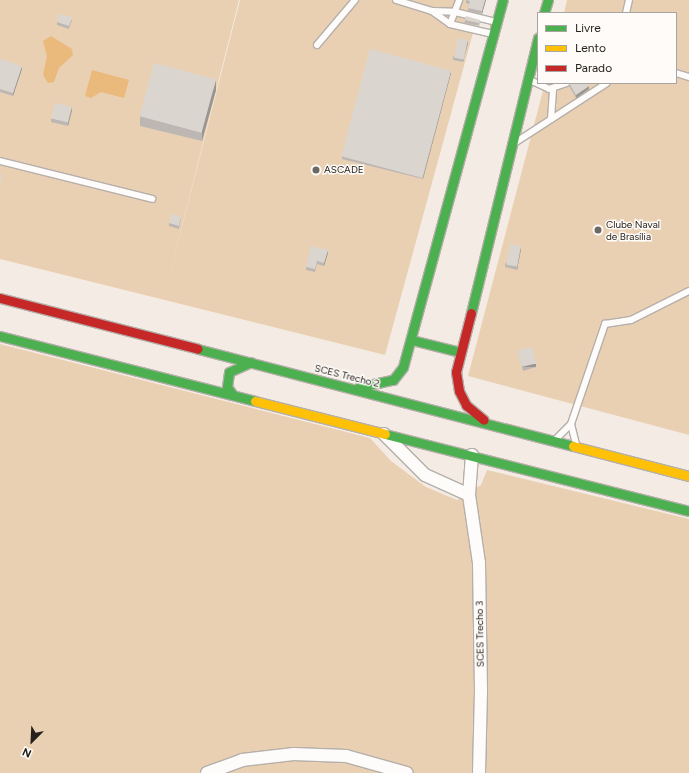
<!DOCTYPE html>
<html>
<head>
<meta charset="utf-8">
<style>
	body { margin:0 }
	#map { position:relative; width:689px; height:773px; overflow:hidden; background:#f4ece4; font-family:Figtree,sans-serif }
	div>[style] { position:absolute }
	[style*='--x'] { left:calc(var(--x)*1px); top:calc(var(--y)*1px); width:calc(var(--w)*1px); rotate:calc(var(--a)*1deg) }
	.green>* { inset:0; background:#ead0b3 }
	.water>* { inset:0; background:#eab97c }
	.roads { filter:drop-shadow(1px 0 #b5afa9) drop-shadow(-1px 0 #b5afa9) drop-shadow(0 1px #b5afa9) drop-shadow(0 -1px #b5afa9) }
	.lane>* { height:6px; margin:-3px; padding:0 3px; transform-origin:3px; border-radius:3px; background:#fdfcfb }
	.street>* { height:12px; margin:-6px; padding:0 6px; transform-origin:6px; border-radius:6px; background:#fdfcfb }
	.fast>* { height:9px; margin:-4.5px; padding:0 4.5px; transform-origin:4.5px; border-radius:4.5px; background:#4caf50 }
	.slow>* { height:9px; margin:-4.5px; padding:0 4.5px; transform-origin:4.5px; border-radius:4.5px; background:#ffc107 }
	.jam>* { height:9px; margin:-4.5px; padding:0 4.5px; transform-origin:4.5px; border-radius:4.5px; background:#c62828 }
	.wall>* { inset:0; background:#bcb7b2; transform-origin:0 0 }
	.shaded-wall>* { inset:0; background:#999591; transform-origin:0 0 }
	.building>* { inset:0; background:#dbd5cf; transform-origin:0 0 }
	.dots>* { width:11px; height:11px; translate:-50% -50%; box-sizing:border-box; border:2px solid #fefbf8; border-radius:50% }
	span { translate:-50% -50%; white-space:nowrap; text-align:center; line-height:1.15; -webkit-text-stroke:3px #fefbf8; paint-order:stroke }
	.poi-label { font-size:10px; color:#26211c }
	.left { translate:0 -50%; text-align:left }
	.street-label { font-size:10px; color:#26211c }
	.legend { position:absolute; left:537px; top:12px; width:140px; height:72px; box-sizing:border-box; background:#fefbf8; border:1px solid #a8a4a0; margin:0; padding:5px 7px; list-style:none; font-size:12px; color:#26211c }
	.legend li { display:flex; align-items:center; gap:8px; height:20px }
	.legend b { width:20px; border:1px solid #a8a4a0 }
	.north { position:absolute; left:12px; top:721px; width:40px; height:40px; -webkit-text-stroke:3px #fefbf8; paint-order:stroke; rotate:204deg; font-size:11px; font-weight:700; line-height:16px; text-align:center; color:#26211c }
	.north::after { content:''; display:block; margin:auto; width:14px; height:18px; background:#26211c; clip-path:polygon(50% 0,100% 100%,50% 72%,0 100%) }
</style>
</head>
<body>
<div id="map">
	<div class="green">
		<div style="clip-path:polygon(0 0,239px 0,165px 293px,240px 0,482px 0,385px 355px,0 259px)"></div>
		<div style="clip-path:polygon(567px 0,689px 0,689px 435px,468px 376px,545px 83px,676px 83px,676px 13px,564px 13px)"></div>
		<div style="clip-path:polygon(0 344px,370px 438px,391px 461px,426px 487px,457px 500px,481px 485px,487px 470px,689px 519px,689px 773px,0 773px)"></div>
	</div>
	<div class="water">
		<div style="clip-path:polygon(51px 36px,72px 49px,73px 55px,59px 68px,54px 82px,48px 83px,43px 75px,47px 56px,43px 41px)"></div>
		<div style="clip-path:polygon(92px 70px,129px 80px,124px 98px,101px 92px,91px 98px,85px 96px)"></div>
	</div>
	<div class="roads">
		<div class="lane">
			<div style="--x:396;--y:0;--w:38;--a:17"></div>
			<div style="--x:432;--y:11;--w:23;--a:2"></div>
			<div style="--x:455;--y:12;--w:42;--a:13.7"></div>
			<div style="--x:432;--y:11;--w:22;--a:36"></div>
			<div style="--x:450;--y:24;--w:44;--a:13.1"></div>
			<div style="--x:626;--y:13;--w:13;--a:-77"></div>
			<div style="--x:450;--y:24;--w:26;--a:-69"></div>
			<div style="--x:317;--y:45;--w:59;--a:-49.8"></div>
			<div style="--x:676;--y:73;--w:14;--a:17"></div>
			<div style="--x:530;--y:80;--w:21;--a:25"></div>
			<div style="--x:549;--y:89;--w:18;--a:-19"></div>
			<div style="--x:551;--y:119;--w:30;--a:-86"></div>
			<div style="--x:516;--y:142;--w:108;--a:-33"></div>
			<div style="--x:0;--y:161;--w:157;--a:14"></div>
			<div style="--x:571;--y:424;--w:21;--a:76"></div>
			<div style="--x:556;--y:439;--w:21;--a:-45"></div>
			<div style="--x:571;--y:424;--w:106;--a:-71.2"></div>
			<div style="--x:605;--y:324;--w:26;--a:-9"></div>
			<div style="--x:631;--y:320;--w:65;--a:-26.6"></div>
		</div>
		<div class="street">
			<div style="--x:384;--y:434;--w:58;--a:45"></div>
			<div style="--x:425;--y:475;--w:48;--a:24.4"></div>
			<div style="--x:472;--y:455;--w:40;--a:94.3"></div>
			<div style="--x:469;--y:495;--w:69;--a:81.6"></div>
			<div style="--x:479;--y:563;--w:128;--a:89.1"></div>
			<div style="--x:481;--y:691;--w:82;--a:91.4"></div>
			<div style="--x:207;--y:773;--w:37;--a:-20"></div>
			<div style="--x:242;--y:760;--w:52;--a:-6.6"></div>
			<div style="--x:294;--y:754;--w:52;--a:2.2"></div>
			<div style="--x:346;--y:756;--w:63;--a:15.6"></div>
		</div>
		<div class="fast">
			<div style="--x:544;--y:13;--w:14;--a:-73"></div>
			<div style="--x:471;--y:313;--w:283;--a:-76.3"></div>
			<div style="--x:0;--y:336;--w:263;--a:14.3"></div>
			<div style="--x:412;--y:340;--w:49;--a:14"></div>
			<div style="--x:198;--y:349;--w:387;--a:14.5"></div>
			<div style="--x:359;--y:387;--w:35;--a:-12"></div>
			<div style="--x:393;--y:380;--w:16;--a:-52"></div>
			<div style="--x:403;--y:367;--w:380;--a:-74.8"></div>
			<div style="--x:233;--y:395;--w:10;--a:-127"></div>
			<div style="--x:227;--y:387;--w:15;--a:-82"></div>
			<div style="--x:229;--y:372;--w:24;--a:-24"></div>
			<div style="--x:385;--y:434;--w:314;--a:14.2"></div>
		</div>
		<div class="slow">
			<div style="--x:255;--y:401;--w:134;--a:14.2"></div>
			<div style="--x:573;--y:446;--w:120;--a:14.5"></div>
		</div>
		<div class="jam">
			<div style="--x:0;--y:298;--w:204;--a:14.4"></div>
			<div style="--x:471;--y:313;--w:61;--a:104.3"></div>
			<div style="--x:456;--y:372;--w:19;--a:81"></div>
			<div style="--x:459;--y:391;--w:16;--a:63"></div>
			<div style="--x:466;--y:405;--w:23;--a:40"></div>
		</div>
	</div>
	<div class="wall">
		<div style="clip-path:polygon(466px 0,486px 0,482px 14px,468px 11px,469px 4px,466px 3px)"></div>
		<div style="clip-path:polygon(72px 20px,69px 29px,57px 25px,57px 22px)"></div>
		<div style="left:465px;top:20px;width:15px;height:3px;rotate:11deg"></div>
		<div style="clip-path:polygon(468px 43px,463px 62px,453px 60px,453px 57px)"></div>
		<div style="clip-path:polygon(0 59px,22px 69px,13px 96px,0 92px)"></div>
		<div style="clip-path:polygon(451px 73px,423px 179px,342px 159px,342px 156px)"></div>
		<div style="clip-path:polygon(569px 83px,589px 89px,576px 98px,569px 86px)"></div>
		<div style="clip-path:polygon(216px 90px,202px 141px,140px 126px,140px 116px)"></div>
		<div style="clip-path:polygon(72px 110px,68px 126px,51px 122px,51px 119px)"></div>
		<div style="clip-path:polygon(181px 219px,179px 229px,169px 226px,169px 223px)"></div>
		<div style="clip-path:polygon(521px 249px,517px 270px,505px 267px,505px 264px)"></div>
		<div style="clip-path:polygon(328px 253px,324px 266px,317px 264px,315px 272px,306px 270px,306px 267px)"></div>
		<div style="clip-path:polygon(518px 351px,536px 367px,523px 371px,518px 354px)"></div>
	</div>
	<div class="shaded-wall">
		<div style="clip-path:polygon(485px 0,486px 0,482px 14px,482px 11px)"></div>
		<div style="clip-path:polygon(468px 40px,468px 43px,463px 62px,463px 60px)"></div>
		<div style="clip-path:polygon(22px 66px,22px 69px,13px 96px,13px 93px)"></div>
		<div style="clip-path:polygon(451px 70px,451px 73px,423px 179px,423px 177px)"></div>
		<div style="clip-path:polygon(216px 80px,216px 90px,202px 141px,202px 130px)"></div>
		<div style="clip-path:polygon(589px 86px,589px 89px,576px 98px,576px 95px)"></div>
		<div style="clip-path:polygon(72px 107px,72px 110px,68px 126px,68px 123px)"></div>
		<div style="clip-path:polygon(521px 246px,521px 249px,517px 270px,517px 267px)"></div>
		<div style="clip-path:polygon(328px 250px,328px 253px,324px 266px,324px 263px)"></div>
		<div style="left:536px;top:364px;width:3px;height:14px;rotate:90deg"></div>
	</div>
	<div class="building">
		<div style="clip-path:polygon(466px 0,485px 0,482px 11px,468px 8px,470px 1px)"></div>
		<div style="clip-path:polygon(59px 14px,72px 17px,69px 26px,57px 22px)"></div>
		<div style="clip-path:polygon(466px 16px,480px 20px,479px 23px,465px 20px)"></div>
		<div style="left:458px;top:38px;width:10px;height:20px;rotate:11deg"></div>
		<div style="left:370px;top:49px;width:84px;height:111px;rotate:15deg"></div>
		<div style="clip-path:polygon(0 59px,22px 66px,13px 93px,0 89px)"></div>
		<div style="left:154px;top:63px;width:64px;height:55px;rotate:15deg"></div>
		<div style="clip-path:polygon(569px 83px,587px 83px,589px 86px,576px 95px)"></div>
		<div style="left:55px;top:103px;width:17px;height:16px;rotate:13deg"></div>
		<div style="clip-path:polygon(0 174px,2px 175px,0 184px)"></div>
		<div style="clip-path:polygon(172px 214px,181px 216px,179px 226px,169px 223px)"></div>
		<div style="left:510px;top:244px;width:11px;height:21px;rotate:10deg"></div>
		<div style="clip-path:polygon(311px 246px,328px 250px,324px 263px,317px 261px,315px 269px,306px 267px)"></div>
		<div style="left:532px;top:347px;width:17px;height:15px;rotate:77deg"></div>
	</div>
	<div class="dots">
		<div style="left:316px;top:170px;background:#6e6862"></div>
		<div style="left:598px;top:230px;background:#6e6862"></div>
	</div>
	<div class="poi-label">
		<span class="left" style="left:324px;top:170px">ASCADE</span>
		<span class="left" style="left:606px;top:230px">Clube Naval<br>de Brasília</span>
	</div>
	<div class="street-label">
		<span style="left:347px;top:376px;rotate:14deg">SCES Trecho 2</span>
		<span style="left:480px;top:634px;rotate:-91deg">SCES Trecho 3</span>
	</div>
	<ul class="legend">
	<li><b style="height:5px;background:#4caf50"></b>Livre</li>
	<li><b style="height:5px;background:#ffc107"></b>Lento</li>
	<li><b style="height:5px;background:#c62828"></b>Parado</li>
	</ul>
	<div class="north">N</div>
</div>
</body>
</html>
